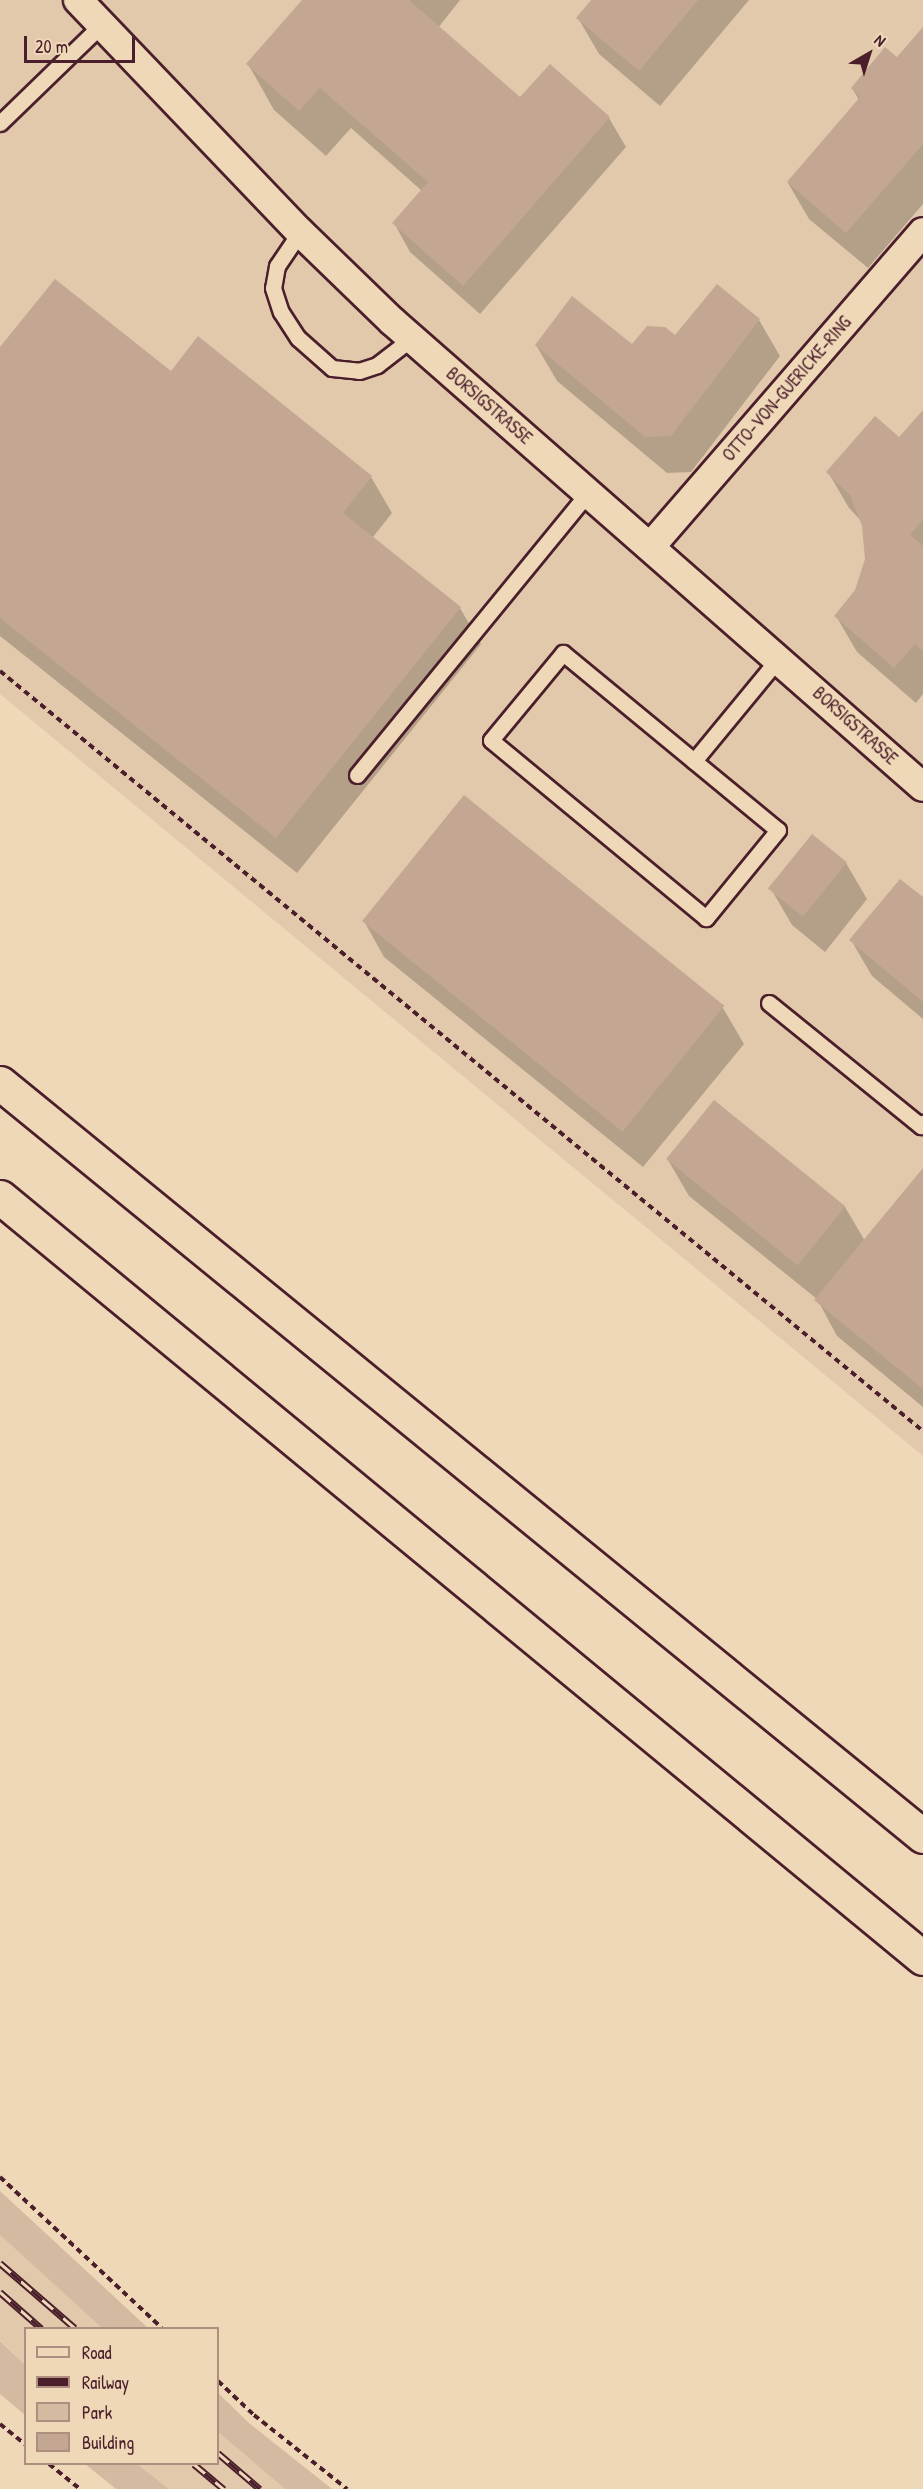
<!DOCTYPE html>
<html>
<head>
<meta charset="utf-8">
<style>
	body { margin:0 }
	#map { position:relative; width:923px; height:2489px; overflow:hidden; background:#efd8b7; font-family:"Patrick Hand",sans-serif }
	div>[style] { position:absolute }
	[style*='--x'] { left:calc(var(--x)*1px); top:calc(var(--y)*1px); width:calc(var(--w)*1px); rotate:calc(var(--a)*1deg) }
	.built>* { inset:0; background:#e2c9ac }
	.green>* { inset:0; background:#d4baa0 }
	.shadow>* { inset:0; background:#0003 }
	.building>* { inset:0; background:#c3a792; transform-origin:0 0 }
	.path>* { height:4px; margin-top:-2px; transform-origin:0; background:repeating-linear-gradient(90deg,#4a1f2b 0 6px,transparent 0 10.5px) }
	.roads { filter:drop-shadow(2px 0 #4a1f2b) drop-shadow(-2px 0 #4a1f2b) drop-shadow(0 2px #4a1f2b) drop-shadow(0 -2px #4a1f2b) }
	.lane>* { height:15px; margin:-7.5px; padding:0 7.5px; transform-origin:7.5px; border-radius:7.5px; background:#efd8b7 }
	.street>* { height:28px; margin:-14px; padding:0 14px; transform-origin:14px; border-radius:14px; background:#efd8b7 }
	.highway>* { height:33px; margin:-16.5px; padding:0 16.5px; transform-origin:16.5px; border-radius:16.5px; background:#efd8b7 }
	.rail>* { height:7px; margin-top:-3.5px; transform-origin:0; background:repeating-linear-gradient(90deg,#efd8b7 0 14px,#4a1f2b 0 28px); box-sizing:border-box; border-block:2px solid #4a1f2b }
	span { translate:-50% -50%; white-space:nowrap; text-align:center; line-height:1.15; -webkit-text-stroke:5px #efd8b7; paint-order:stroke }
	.street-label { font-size:18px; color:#4a1f2b }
	.legend { position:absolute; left:24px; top:2327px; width:195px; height:138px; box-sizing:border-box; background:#efd8b7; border:2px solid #ad8e7f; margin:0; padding:8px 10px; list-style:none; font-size:18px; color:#4a1f2b }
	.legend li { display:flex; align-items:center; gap:12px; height:30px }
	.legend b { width:30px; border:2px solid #ad8e7f }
	.north { position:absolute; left:839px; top:24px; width:60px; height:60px; -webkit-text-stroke:4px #efd8b7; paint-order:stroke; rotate:39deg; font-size:16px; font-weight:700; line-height:24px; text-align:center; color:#4a1f2b }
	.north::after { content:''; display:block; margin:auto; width:21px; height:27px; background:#4a1f2b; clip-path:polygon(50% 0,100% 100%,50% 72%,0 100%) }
	.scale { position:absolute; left:24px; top:36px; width:111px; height:27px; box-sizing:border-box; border:3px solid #4a1f2b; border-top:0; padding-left:8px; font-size:18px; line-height:21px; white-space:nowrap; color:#4a1f2b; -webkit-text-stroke:4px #efd8b7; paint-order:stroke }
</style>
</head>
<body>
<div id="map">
	<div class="built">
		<div style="clip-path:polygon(0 0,923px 0,923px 1456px,0 694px)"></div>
		<div style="clip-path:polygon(0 2235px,102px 2328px,26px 2328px,25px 2365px,0 2340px)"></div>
		<div style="clip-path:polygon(218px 2432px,285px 2489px,169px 2489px,137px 2464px,218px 2464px)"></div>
	</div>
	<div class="green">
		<div style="clip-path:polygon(0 2191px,148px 2328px,102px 2328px,0 2235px)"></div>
		<div style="clip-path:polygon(0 2341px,25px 2365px,25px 2415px,0 2394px)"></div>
		<div style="clip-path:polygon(218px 2393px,249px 2423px,332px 2489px,285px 2489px,218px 2432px)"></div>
		<div style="clip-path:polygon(85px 2464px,137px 2464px,169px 2489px,116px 2489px)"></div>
	</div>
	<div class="shadow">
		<div style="clip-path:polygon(304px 0,460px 0,438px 28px,521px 99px,609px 118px,626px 147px,480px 314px,410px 252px,394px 223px,422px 191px,351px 128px,326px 156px,274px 110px,248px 64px)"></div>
		<div style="clip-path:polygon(593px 0,749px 0,660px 106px,599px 54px,578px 18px)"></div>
		<div style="clip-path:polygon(923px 29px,923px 204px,868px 268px,809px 219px,788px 183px,859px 100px,852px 88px,897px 60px)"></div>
		<div style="clip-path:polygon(759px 320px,780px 356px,691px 472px,667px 473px,557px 381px,536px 345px,632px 346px)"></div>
		<div style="clip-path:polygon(0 350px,171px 373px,371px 477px,392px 513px,373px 537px,460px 608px,481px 644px,297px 873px,0 636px)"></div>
		<div style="clip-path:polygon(923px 412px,923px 694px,916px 703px,857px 652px,836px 616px,856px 591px,866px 559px,862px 522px,849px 508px,828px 472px,899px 439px)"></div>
		<div style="clip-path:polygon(846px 863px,867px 899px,825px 952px,792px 925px,771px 889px)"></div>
		<div style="clip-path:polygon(923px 899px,923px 1019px,872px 976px,851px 940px)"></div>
		<div style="clip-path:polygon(364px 921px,723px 1008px,744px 1044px,643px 1167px,384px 957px)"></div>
		<div style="clip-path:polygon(714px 1102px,845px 1207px,865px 1241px,923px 1170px,923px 1407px,837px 1336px,817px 1299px,689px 1196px,668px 1160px)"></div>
	</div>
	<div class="building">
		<div style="clip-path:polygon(302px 0,409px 0,520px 97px,550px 64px,610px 117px,463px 286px,392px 223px,428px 182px,320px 88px,299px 111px,246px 64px)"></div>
		<div style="clip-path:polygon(591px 0,698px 0,639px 71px,576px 18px)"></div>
		<div style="clip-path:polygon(923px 27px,923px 144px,846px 233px,787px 182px,860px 97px,851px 88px,885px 47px,897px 57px)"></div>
		<div style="clip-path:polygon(55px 279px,171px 371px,198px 336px,372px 476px,343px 513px,461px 607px,276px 838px,0 618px,0 347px)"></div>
		<div style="clip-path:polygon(717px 284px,760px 319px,671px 436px,645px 437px,535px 345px,572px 296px,632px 344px,647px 326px,665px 327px,675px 335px)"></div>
		<div style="clip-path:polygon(923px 410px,923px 519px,910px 535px,923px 546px,923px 651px,915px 644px,894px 668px,834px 616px,855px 590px,865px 559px,862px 526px,850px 495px,826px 472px,875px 416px,899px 437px)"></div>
		<div style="left:464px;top:795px;width:335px;height:162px;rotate:39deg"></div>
		<div style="left:812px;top:834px;width:45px;height:70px;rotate:39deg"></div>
		<div style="clip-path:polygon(900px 879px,923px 897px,923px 1002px,849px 940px)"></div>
		<div style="left:714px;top:1100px;width:169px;height:76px;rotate:39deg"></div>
		<div style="clip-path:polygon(923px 1168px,923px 1389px,814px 1300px)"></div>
	</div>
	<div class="path">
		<div style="--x:0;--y:671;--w:1196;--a:39.47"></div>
		<div style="--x:0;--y:2177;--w:221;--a:43"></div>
		<div style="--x:218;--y:2381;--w:50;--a:43.4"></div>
		<div style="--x:254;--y:2415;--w:119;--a:38.5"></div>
		<div style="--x:0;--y:2424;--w:33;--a:39"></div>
		<div style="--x:49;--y:2464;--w:40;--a:39"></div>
	</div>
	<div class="roads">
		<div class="lane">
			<div style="--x:0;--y:123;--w:141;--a:-44.1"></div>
			<div style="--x:300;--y:232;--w:41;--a:124.1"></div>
			<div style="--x:277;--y:266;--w:22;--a:100"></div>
			<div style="--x:273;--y:288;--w:25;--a:72"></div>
			<div style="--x:281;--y:312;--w:31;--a:57"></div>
			<div style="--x:298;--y:338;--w:45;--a:41.4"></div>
			<div style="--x:332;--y:368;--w:27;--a:6"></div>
			<div style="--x:359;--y:371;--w:19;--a:-18"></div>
			<div style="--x:377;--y:365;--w:44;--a:-37.6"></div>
			<div style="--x:563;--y:653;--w:278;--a:39.5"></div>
			<div style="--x:778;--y:830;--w:114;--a:129.3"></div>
			<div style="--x:706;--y:918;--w:279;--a:-140.4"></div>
			<div style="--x:491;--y:740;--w:113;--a:-50.4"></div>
			<div style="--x:694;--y:761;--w:134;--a:-50.5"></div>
			<div style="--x:357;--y:775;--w:366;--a:-50.7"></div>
			<div style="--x:769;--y:1003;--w:196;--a:39"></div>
			<div style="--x:921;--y:1126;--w:4;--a:-56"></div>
		</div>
		<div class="street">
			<div style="--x:78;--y:0;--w:321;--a:46.3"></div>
			<div style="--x:300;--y:232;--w:128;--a:44.1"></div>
			<div style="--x:392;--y:321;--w:706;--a:41.27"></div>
			<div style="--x:651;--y:546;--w:415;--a:-49.1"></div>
		</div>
		<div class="highway">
			<div style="--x:0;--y:1083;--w:1191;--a:39.21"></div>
			<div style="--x:0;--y:1197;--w:1196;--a:39.51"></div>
		</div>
	</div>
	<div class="rail">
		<div style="--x:0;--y:2263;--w:99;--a:40.9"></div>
		<div style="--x:0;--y:2292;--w:55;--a:41.3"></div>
		<div style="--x:218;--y:2453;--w:55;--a:40.6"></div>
		<div style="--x:194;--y:2464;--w:39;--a:40"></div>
	</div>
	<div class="street-label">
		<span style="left:787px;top:389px;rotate:-49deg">OTTO-VON-GUERICKE-RING</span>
		<span style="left:489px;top:406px;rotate:41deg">BORSIGSTRASSE</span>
		<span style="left:855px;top:726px;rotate:42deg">BORSIGSTRASSE</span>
	</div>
	<ul class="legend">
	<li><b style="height:8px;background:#efd8b7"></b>Road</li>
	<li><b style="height:8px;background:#4a1f2b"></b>Railway</li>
	<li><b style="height:16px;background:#d4baa0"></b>Park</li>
	<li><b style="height:16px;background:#c3a792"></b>Building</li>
	</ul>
	<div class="north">N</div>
	<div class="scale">20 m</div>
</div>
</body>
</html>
